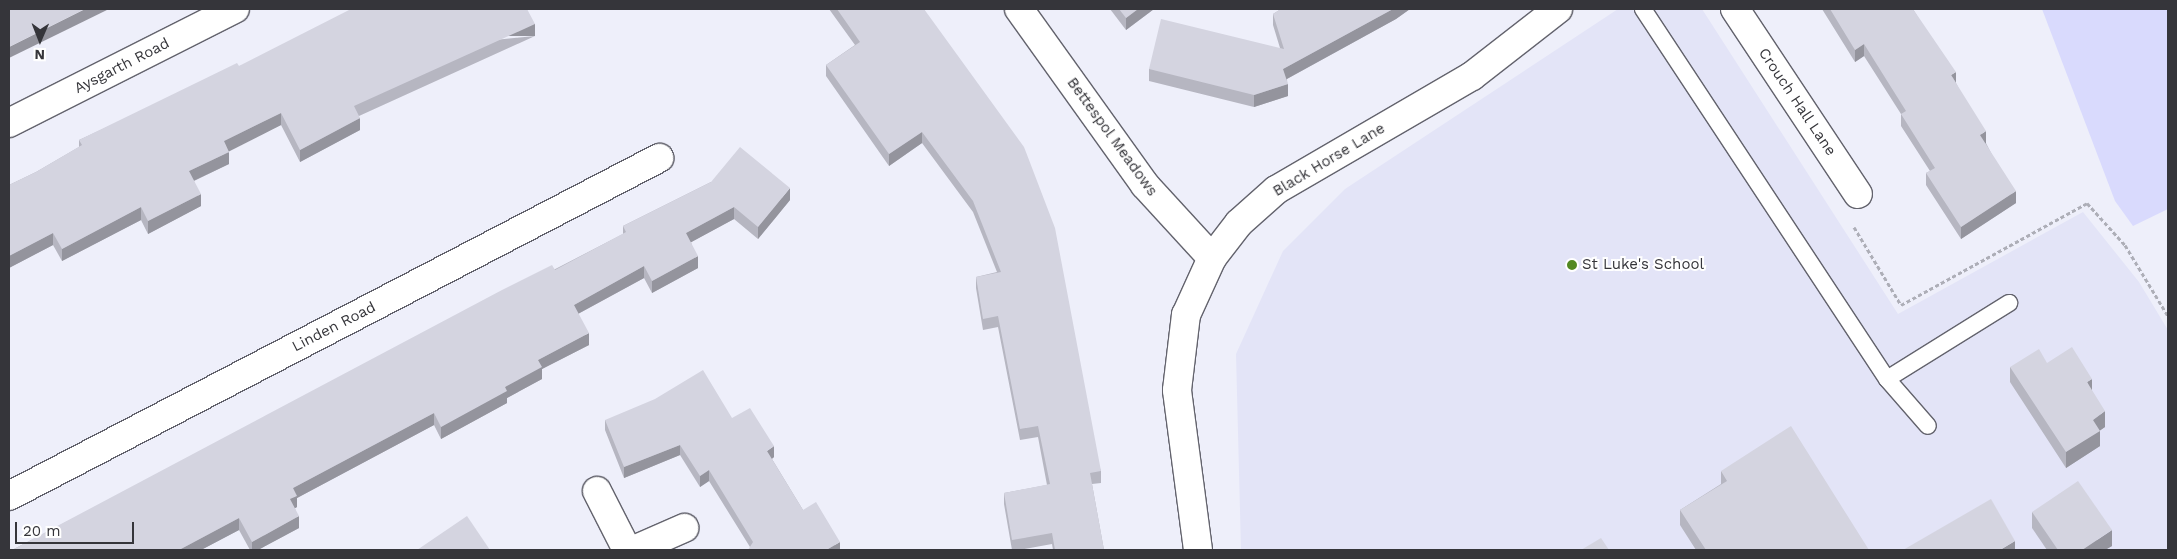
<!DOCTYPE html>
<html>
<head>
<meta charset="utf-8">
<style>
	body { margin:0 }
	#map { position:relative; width:2177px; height:559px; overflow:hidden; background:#eeeffa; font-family:"Work Sans",sans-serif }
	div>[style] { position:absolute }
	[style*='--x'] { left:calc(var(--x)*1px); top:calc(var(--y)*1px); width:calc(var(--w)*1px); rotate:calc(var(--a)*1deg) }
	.built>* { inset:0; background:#e3e4f7 }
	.green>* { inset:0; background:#d9dafd }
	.path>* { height:3px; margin-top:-1.5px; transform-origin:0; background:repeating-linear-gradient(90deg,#adaeb7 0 4px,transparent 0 6.5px) }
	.roads { filter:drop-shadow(1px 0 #63636d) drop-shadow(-1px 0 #63636d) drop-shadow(0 1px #63636d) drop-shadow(0 -1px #63636d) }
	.service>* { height:16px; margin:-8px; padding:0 8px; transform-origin:8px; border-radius:8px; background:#fff }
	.minor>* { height:28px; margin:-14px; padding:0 14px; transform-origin:14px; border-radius:14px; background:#fff }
	.wall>* { inset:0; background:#b6b6c1 }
	.shaded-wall>* { inset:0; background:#94949d; transform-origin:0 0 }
	.building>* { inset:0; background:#d4d4e0 }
	.dots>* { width:14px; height:14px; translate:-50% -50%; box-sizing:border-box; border:2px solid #fff; border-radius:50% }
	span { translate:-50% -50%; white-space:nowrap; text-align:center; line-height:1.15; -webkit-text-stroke:4px #fff; paint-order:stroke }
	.street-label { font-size:15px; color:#35353a }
	.poi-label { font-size:15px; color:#35353a }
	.left { translate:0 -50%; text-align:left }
	.frame { position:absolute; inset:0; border:10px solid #35353a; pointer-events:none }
	.north { position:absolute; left:15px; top:15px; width:50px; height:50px; -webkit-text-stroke:4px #fff; paint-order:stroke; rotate:181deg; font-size:14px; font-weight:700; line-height:20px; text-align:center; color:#35353a }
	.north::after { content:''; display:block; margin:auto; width:18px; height:22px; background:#35353a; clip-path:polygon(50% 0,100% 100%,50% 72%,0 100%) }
	.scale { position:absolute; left:15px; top:522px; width:119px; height:22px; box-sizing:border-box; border:2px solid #35353a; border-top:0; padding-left:6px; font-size:15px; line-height:18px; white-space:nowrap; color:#35353a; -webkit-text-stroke:4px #fff; paint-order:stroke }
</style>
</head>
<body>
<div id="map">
	<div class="built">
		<div style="clip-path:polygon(1618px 9px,1702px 9px,1898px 314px,2083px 212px,2139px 282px,2168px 330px,2168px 550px,1241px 550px,1236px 354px,1283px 251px,1345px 189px)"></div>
	</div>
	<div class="green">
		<div style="clip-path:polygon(2042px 9px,2168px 9px,2168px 209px,2133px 226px,2115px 201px)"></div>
	</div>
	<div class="path">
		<div style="--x:1854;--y:227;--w:91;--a:58.9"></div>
		<div style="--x:1901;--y:305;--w:212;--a:-28.7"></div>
		<div style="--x:2087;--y:203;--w:57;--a:47.9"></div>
		<div style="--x:2125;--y:245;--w:83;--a:58.8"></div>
	</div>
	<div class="roads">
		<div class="service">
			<div style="--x:1643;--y:9;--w:443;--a:56.6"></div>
			<div style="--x:1887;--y:379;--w:62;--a:48.9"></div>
			<div style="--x:1887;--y:379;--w:144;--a:-31.9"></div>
		</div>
		<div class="minor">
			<div style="--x:1019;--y:9;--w:216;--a:54.4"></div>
			<div style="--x:1145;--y:185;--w:99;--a:47.5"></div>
			<div style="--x:1735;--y:9;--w:222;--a:56.4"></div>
			<div style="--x:9;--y:123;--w:253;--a:-26.8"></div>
			<div style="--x:597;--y:491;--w:66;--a:63"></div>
			<div style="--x:9;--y:496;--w:733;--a:-27.47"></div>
			<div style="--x:634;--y:550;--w:55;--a:-23.7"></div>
			<div style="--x:1198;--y:550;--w:161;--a:-97.5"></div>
			<div style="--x:1177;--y:390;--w:76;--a:-83.2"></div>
			<div style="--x:1186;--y:315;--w:63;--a:-65.5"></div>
			<div style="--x:1212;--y:258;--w:44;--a:-52.4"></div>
			<div style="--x:1239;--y:223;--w:50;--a:-41.7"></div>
			<div style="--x:1276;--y:190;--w:227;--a:-30.2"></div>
			<div style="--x:1472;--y:76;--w:109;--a:-37.9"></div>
		</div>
	</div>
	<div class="wall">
		<div style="clip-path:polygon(829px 9px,924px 9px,1101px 471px,1101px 483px,1092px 484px,1104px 550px,1053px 550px,1052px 544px,1019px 550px,1012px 550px,1004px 504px,1004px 493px,1047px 485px,1038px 437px,1020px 440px,998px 327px,983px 330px,976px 288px,976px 277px,997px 272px,973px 212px,922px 143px,889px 166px,826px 76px,826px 65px,855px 45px)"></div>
		<div style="clip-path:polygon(1110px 9px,1154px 9px,1126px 30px)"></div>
		<div style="clip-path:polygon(1281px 9px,1410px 9px,1396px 19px,1287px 79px,1288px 96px,1254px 107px,1149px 81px,1149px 69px,1280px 48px,1273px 25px,1273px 14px)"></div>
		<div style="clip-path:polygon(1822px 9px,1913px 9px,1956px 83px,2016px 203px,1961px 239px,1926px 185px,1926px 173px,1930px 171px,1901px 126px,1901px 114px,1864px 56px,1855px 62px)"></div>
		<div style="clip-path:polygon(535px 36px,359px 116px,360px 130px,300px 162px,281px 125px,228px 151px,229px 164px,194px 181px,201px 206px,148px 234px,141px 220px,62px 261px,53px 245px,9px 268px,9px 185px,36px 172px,79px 147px,79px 140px,239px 66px)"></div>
		<div style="clip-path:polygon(711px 182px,790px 200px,758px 239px,734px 219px,691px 242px,698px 268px,652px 293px,644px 278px,578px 314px,589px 345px,542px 369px,542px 379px,507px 398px,507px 403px,441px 439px,434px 425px,297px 498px,297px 507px,295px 508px,299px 528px,258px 550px,250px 550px,239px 530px,201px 550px,12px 550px,623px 234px,623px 226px)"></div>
		<div style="clip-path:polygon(2010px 367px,2092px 391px,2105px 427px,2100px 430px,2100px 446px,2066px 468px,2010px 382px)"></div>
		<div style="clip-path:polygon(732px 418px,774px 457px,772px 459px,803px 510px,840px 550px,750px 547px,709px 481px,700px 487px,680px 455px,624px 478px,605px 430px,605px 420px)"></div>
		<div style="clip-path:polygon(1721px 471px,1869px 550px,1696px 550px,1680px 525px,1680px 510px,1721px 484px)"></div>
		<div style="clip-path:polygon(2032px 512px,2112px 546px,2105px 550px,2047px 550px,2032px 528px)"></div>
	</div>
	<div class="shaded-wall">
		<div style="clip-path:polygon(85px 9px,109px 9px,9px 58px,9px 47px)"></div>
		<div style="clip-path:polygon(1138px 9px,1154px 9px,1126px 30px,1126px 18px)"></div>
		<div style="clip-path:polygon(1393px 9px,1410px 9px,1396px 19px,1283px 81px,1283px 69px)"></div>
		<div style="left:535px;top:24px;width:12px;height:199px;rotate:90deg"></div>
		<div style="clip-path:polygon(1864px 44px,1864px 56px,1855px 62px,1855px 50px)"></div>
		<div style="clip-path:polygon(1956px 72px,1956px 83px,1951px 75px)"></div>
		<div style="clip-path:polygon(1288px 84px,1288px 96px,1254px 107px,1254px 95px)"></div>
		<div style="clip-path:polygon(281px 113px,281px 125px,224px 154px,224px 141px)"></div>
		<div style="clip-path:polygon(360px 118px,360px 130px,300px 162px,300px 150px)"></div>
		<div style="clip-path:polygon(1986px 131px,1986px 143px,1980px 147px,1980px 135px)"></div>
		<div style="clip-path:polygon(922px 132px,922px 143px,889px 166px,889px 154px)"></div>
		<div style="clip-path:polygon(229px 152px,229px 164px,189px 183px,189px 171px)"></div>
		<div style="clip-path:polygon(790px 188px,790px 200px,758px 239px,758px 227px)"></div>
		<div style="clip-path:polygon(2016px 191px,2016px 203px,1961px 239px,1961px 227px)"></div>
		<div style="clip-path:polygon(201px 194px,201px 206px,148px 234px,148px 221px)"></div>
		<div style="clip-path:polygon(141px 207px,141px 220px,62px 261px,62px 249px)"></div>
		<div style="clip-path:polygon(734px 207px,734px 219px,686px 245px,686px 233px)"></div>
		<div style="clip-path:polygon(53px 233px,53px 245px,9px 268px,9px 256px)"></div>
		<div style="clip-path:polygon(698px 256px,698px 268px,652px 293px,652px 281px)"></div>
		<div style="clip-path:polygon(644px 266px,644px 278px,574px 316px,574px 305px)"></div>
		<div style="clip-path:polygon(589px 333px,589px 345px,542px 369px,542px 379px,507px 398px,507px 403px,441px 439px,441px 427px,505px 387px,538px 360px)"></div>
		<div style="clip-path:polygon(2092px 379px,2092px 394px,2087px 382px)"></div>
		<div style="clip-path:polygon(2105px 411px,2105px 427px,2098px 432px,2100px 431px,2100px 446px,2066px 468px,2066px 452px,2093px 420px)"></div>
		<div style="clip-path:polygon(434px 413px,434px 425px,297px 498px,297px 507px,290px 511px,290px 499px,293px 488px)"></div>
		<div style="clip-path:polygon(680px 445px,680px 455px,624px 478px,624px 467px)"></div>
		<div style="clip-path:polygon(774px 446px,774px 457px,767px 462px,767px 451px)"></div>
		<div style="clip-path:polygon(709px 470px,709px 481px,700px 487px,700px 476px)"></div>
		<div style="clip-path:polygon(299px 516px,299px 528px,258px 550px,252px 550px,252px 542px)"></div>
		<div style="clip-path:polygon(239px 518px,239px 530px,201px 550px,179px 550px)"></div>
		<div style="clip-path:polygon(2112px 530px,2112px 546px,2105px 550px,2082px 550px)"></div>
		<div style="clip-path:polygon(2015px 541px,2015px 550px,2000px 550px)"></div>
		<div style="clip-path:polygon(840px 542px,840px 550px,828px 550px,828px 549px)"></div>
	</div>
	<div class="building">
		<div style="clip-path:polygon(9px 9px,85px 9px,9px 47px)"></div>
		<div style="clip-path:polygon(351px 9px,527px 9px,535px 24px,354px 106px,360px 118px,300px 150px,281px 113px,224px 141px,229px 152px,189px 171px,201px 194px,148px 221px,141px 207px,62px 249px,53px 233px,9px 256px,9px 185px,36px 172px,82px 145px,79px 140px,237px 63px,239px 66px)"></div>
		<div style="clip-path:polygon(837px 9px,924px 9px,1024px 147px,1055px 228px,1101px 471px,1090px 473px,1104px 550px,1055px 550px,1052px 533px,1012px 540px,1004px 493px,1050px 484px,1038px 426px,1020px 429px,998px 316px,983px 319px,976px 277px,1001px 272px,973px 201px,922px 132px,889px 154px,826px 65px,860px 42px)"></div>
		<div style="clip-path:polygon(1119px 9px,1138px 9px,1126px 18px)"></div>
		<div style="clip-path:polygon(1281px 9px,1393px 9px,1283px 69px,1288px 84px,1254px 95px,1149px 69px,1161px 19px,1284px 49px,1273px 14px)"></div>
		<div style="clip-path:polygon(1830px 9px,1913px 9px,1956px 72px,1951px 75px,1986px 131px,1980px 135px,2016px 191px,1961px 227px,1926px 173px,1935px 168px,1901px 114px,1906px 111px,1864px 44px,1855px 50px)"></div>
		<div style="clip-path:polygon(740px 147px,790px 188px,758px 227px,734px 207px,686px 233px,698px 256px,652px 281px,644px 266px,574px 305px,589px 333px,538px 360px,542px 367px,505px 387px,507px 391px,441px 427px,434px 413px,293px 488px,297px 496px,290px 499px,299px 516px,252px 542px,239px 518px,179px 550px,12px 550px,502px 290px,552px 265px,555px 270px,626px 232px,623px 226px,711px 182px)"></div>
		<div style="clip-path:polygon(2072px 347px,2092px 379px,2087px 382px,2105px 411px,2093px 420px,2100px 431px,2066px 452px,2010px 367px,2039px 349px,2047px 363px)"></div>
		<div style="clip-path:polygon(703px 370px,732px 418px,750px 408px,774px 446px,767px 451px,803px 510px,816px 502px,840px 542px,828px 549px,829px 550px,748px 550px,753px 542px,709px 470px,700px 476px,680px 445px,624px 467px,605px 420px,655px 399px)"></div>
		<div style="clip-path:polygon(1791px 426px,1869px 550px,1706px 550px,1680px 510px,1727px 481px,1721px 471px)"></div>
		<div style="clip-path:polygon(2078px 481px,2112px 530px,2082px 550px,2058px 550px,2032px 512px)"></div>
		<div style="clip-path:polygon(1991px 499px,2015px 541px,2000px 550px,1903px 550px)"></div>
		<div style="clip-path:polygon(467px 516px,490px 550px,417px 550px)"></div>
		<div style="clip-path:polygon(1601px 538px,1609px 550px,1581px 550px)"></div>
	</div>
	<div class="dots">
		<div style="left:1572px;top:265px;background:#528822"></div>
	</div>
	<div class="street-label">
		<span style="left:122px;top:66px;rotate:-27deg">Aysgarth Road</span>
		<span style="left:1797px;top:102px;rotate:56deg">Crouch Hall Lane</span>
		<span style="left:1112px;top:137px;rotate:54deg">Bettespol Meadows</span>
		<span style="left:1329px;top:160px;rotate:-31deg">Black Horse Lane</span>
		<span style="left:334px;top:327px;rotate:-27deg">Linden Road</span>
	</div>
	<div class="poi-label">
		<span class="left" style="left:1582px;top:265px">St Luke's School</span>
	</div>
	<div class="frame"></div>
	<div class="north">N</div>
	<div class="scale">20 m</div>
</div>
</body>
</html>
